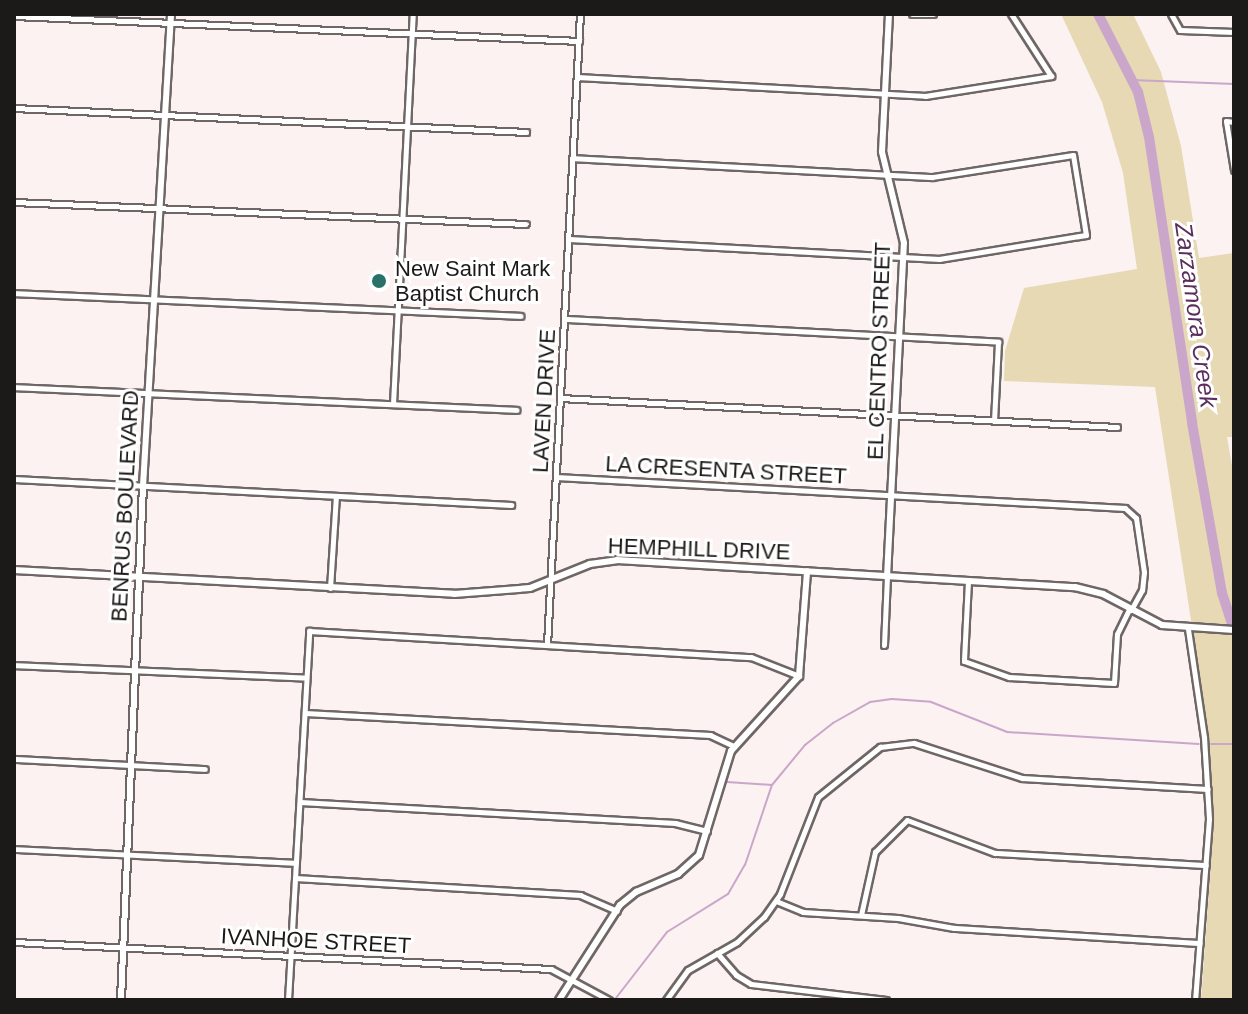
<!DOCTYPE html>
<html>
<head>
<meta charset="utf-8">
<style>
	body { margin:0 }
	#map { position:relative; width:1248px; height:1014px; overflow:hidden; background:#fbf2f1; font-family:Helvetica,sans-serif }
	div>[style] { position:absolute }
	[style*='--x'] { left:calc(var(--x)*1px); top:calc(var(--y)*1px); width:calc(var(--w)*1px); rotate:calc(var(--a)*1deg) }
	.green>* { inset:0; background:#e6d9b4 }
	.stream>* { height:2px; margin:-1px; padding:0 1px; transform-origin:1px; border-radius:1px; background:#caa6ca }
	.river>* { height:10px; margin:-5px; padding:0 5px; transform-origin:5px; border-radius:5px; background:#caa6ca }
	.roads { filter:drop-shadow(2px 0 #6e6766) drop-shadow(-2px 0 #6e6766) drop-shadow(0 2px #6e6766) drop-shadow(0 -2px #6e6766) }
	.minor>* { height:5px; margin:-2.5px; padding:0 2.5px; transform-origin:2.5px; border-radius:2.5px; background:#fff }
	.tertiary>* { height:6px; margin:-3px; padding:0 3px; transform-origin:3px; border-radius:3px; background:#fff }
	.dots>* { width:22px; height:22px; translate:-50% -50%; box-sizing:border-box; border:4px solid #fff; border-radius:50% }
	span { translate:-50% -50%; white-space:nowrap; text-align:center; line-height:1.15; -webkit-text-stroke:6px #fff; paint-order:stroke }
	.poi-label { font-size:22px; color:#1c1a19 }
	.left { translate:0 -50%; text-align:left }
	.street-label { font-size:22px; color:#1c1a19 }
	.water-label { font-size:24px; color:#5a2d5c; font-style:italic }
	.frame { position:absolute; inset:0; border:16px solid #1c1a19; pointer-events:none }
</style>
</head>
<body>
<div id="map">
	<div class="green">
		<div style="clip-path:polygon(1061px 14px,1133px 14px,1161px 72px,1181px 146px,1199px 258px,1234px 253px,1234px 437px,1227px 437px,1234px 477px,1234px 1000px,1201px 1000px,1211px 863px,1209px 737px,1155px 387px,1004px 381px,1005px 351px,1024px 288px,1137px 269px,1123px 173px,1102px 102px)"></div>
	</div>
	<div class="stream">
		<div style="--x:1132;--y:80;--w:102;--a:2.2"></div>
		<div style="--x:1211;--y:744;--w:23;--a:0"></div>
		<div style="--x:727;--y:782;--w:45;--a:3.8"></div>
		<div style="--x:772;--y:785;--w:52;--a:-50.5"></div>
		<div style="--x:805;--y:745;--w:36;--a:-38"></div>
		<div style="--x:833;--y:723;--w:43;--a:-29.6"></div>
		<div style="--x:870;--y:702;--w:22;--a:-8"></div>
		<div style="--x:892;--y:699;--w:39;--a:4"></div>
		<div style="--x:931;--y:702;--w:82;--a:21.5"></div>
		<div style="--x:1007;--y:732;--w:192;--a:3.6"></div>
		<div style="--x:616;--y:998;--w:83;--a:-52.3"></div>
		<div style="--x:667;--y:932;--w:72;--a:-31.9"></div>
		<div style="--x:728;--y:894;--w:34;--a:-60"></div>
		<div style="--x:745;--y:865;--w:84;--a:-71.4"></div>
	</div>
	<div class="river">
		<div style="--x:1098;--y:14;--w:88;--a:62.9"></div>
		<div style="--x:1138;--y:92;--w:46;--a:76.3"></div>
		<div style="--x:1149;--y:137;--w:289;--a:81.4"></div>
		<div style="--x:1192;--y:423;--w:173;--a:80"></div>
		<div style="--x:1222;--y:593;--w:38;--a:72"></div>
	</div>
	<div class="roads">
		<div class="minor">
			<div style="--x:912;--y:14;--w:21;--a:0"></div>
			<div style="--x:1171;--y:14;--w:18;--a:61"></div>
			<div style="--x:1180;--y:30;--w:54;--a:2.1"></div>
			<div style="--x:14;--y:16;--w:566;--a:2.53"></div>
			<div style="--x:577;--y:77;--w:349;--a:3.1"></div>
			<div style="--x:925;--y:96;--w:128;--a:-9"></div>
			<div style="--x:1051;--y:76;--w:74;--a:-122.8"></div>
			<div style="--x:14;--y:108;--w:513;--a:2.68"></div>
			<div style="--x:1234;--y:122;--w:8;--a:-173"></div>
			<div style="--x:1226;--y:121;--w:50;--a:80.7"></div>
			<div style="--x:14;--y:202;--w:512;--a:2.46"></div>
			<div style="--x:569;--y:239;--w:371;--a:3.1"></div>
			<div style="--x:939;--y:259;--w:149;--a:-9.3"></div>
			<div style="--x:1086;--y:235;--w:81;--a:-99.2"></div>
			<div style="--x:1073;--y:155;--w:143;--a:171.1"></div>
			<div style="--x:932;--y:177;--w:360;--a:-177"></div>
			<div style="--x:14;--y:293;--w:507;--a:2.6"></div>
			<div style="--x:565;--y:319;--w:434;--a:3"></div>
			<div style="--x:998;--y:342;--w:79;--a:92.9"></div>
			<div style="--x:14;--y:387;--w:503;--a:2.62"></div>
			<div style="--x:560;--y:398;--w:558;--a:2.98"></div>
			<div style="--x:393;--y:404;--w:391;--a:-87.1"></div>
			<div style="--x:556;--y:477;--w:570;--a:3.12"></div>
			<div style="--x:1125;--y:508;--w:15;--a:42"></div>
			<div style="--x:1136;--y:518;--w:55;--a:81.6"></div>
			<div style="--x:1144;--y:572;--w:18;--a:96"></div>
			<div style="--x:1142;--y:590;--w:23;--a:119"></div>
			<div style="--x:14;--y:479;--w:498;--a:3"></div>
			<div style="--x:968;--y:581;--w:80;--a:92.9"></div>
			<div style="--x:964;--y:661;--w:48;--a:19.6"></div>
			<div style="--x:1009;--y:677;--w:105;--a:3.3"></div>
			<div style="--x:1114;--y:683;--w:49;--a:-86.5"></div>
			<div style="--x:1117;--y:634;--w:28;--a:-64"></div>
			<div style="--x:330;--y:588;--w:92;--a:-86.3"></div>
			<div style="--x:1188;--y:629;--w:109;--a:81.6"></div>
			<div style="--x:1204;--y:737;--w:82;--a:86.5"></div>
			<div style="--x:1209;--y:819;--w:182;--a:94.4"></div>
			<div style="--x:547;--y:645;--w:632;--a:-87.01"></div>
			<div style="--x:884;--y:645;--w:68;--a:-87.5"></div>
			<div style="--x:14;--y:665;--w:292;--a:2.5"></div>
			<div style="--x:305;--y:713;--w:406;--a:3.1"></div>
			<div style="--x:710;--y:735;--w:26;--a:25"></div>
			<div style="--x:14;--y:759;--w:191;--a:3"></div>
			<div style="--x:300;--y:802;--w:376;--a:3.2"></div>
			<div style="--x:675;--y:823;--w:33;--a:14"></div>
			<div style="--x:14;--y:849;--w:282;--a:2.8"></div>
			<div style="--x:295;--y:878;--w:286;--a:3.4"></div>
			<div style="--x:580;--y:895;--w:40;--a:23.4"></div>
			<div style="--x:776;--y:901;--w:29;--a:22"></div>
			<div style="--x:803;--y:912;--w:95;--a:3.6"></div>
			<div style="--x:898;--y:918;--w:57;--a:10.1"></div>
			<div style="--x:954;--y:928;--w:246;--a:3.5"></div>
			<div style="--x:861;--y:915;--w:65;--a:-77.5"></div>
			<div style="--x:875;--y:852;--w:45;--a:-45"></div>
			<div style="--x:907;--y:820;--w:94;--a:20.6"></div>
			<div style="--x:995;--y:853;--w:211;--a:3.3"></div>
			<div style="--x:14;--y:942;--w:538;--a:2.88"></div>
			<div style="--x:551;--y:969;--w:66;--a:28.1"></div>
			<div style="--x:717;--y:953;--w:29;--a:49"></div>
			<div style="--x:736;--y:975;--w:17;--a:31"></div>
			<div style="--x:751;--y:984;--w:136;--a:6.8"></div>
			<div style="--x:288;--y:1000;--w:370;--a:-86.7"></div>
			<div style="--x:309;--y:631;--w:443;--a:3.4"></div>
			<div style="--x:751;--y:657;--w:52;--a:21.6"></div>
			<div style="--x:666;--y:1000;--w:37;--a:-54"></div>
			<div style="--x:688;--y:970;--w:56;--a:-29.7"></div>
			<div style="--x:737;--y:942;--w:37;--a:-43"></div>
			<div style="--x:764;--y:917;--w:28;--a:-55"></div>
			<div style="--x:780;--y:894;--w:104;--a:-68.6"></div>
			<div style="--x:818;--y:797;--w:80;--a:-38.9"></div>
			<div style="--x:880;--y:747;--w:34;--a:-7"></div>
			<div style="--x:914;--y:743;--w:114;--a:18"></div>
			<div style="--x:1022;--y:778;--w:186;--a:3.4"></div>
		</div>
		<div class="tertiary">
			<div style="--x:14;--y:570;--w:441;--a:3.1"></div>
			<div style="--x:454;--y:594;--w:76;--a:-4.5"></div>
			<div style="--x:530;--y:588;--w:65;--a:-21.8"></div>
			<div style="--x:590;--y:564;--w:27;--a:-8"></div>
			<div style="--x:617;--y:560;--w:459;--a:3.4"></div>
			<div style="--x:1075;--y:587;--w:29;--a:14"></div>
			<div style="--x:1103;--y:594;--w:67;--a:27.7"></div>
			<div style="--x:1162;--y:625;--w:72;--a:4"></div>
			<div style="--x:887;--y:577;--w:334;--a:-87.1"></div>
			<div style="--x:904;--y:243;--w:94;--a:-103.6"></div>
			<div style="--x:882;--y:152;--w:138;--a:-87.1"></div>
			<div style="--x:121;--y:1000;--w:514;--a:-87.55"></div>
			<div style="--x:143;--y:486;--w:473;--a:-86.6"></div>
			<div style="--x:559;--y:1000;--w:113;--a:-57.3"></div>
			<div style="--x:620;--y:905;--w:21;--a:-39"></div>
			<div style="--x:636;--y:892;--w:46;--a:-23.2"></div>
			<div style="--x:678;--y:874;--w:28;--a:-42"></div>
			<div style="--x:699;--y:855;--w:109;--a:-72.9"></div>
			<div style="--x:731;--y:751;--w:101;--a:-47.8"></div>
			<div style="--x:799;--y:676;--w:105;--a:-85.6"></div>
		</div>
	</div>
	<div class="dots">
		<div style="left:379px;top:281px;background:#297169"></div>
	</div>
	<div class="poi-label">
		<span class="left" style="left:395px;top:281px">New Saint Mark<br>Baptist Church</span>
	</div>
	<div class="street-label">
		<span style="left:879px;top:351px;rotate:-88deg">EL CENTRO STREET</span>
		<span style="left:544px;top:401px;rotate:-87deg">LAVEN DRIVE</span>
		<span style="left:726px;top:470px;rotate:3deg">LA CRESENTA STREET</span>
		<span style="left:125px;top:506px;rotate:-87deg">BENRUS BOULEVARD</span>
		<span style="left:699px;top:549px;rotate:2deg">HEMPHILL DRIVE</span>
		<span style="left:316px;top:941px;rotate:3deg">IVANHOE STREET</span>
	</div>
	<div class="water-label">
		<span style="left:1196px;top:315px;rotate:82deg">Zarzamora Creek</span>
	</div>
	<div class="frame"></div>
</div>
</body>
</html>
